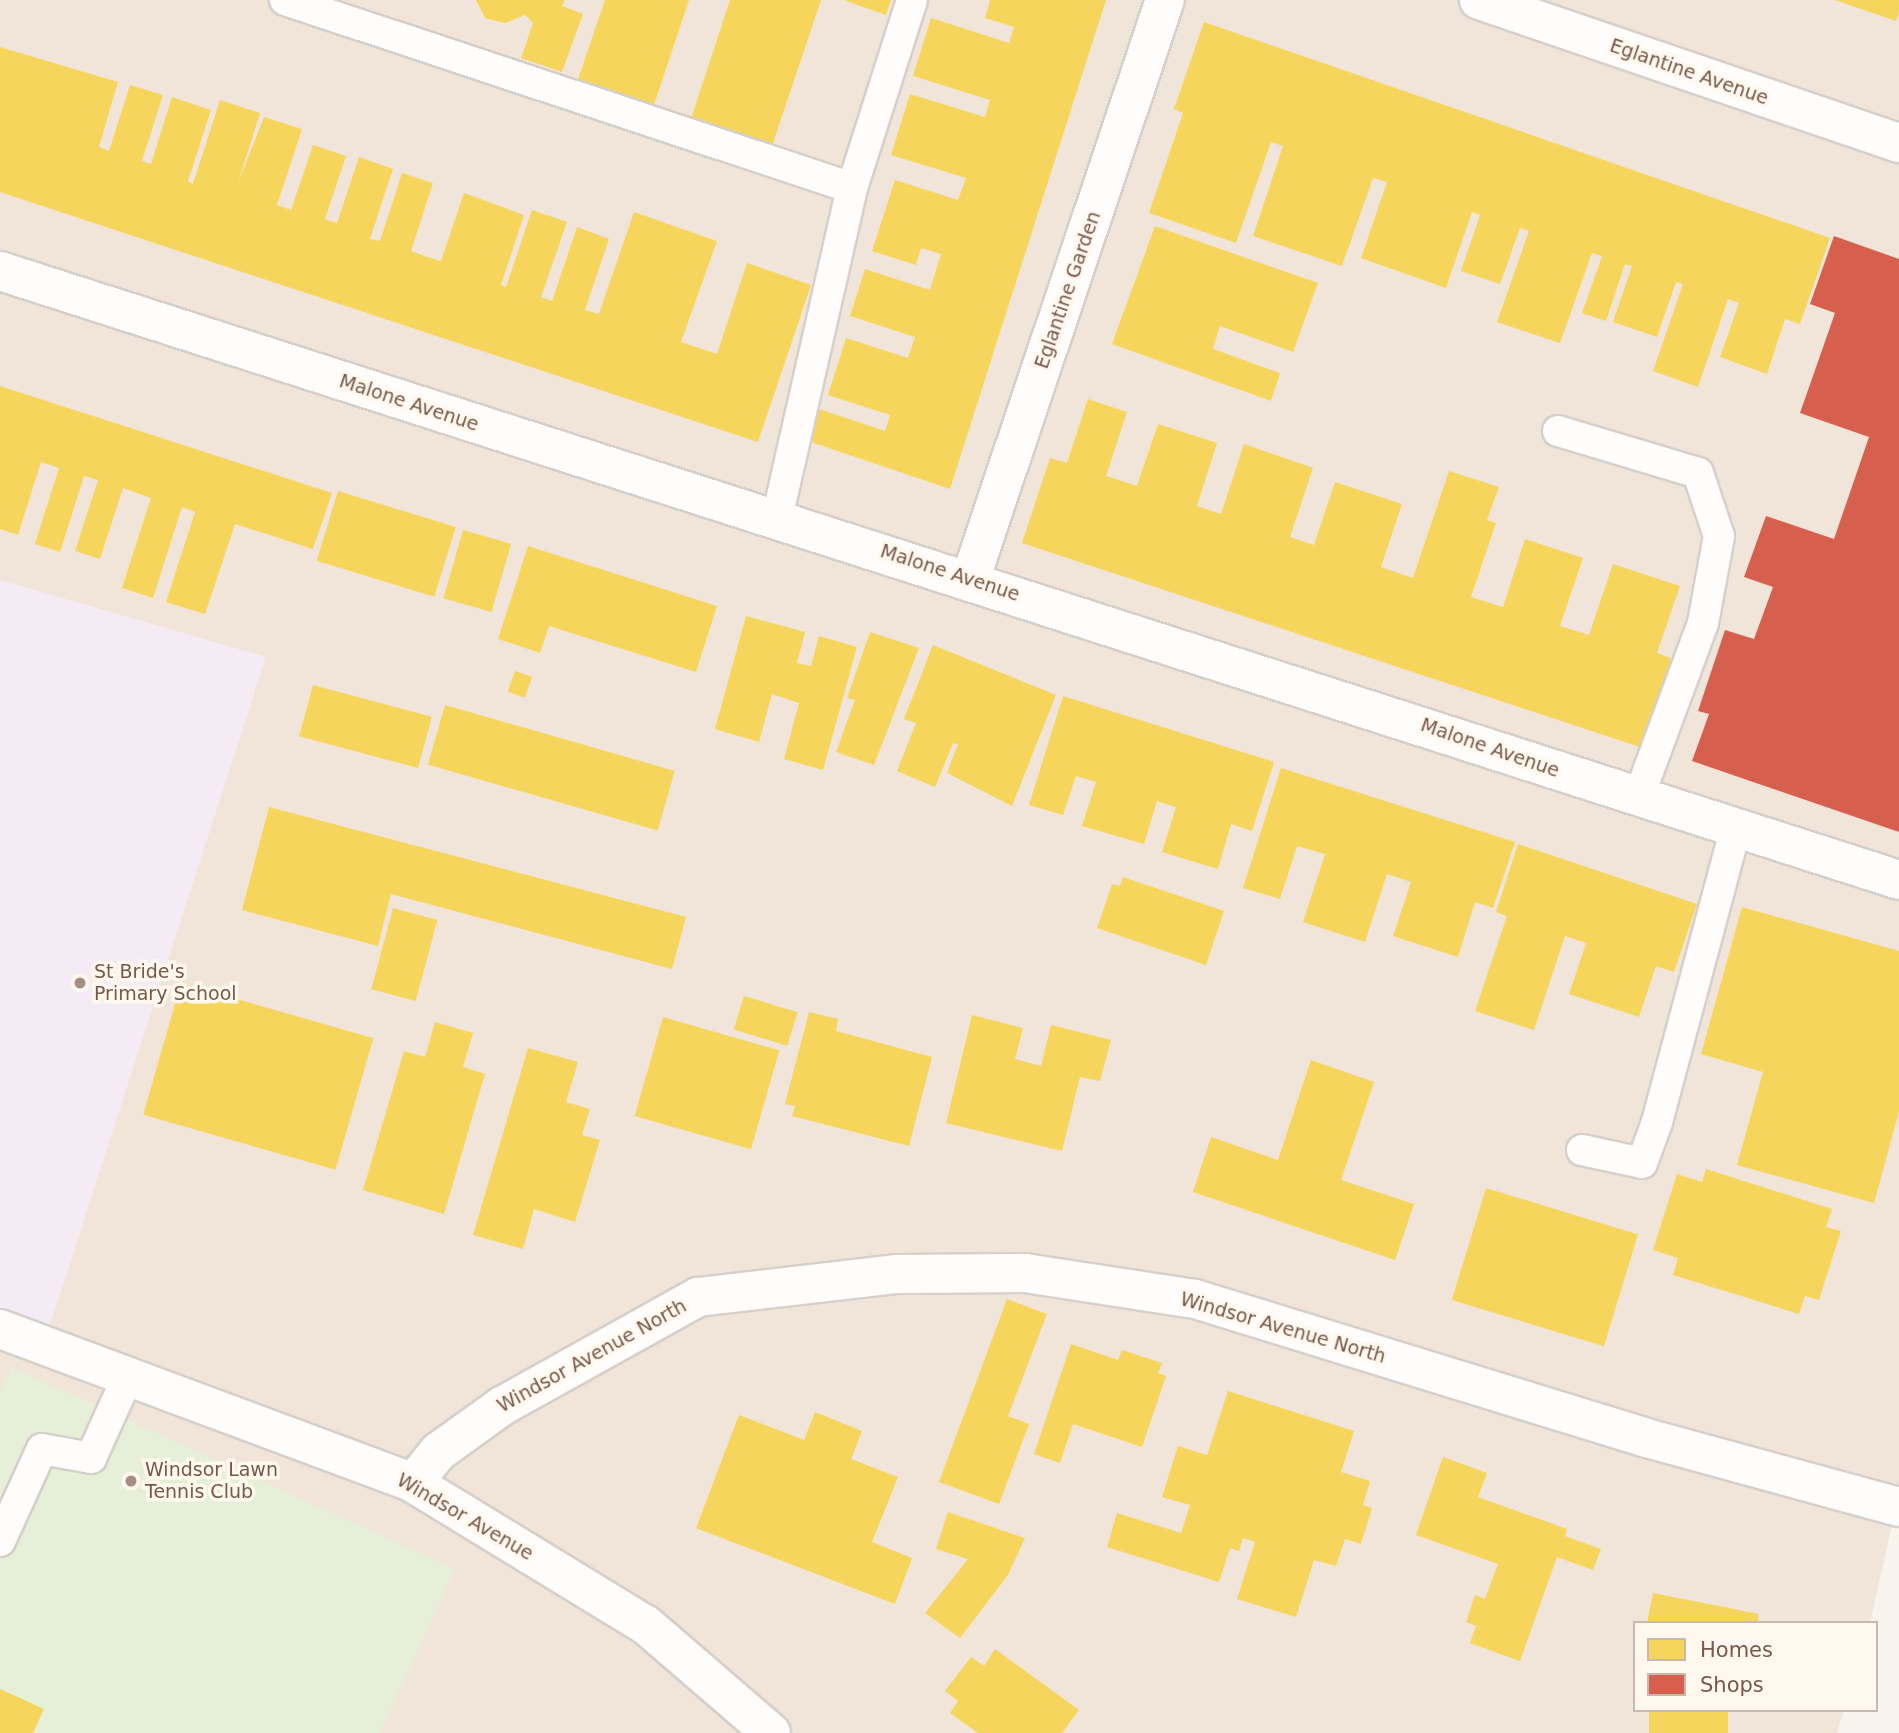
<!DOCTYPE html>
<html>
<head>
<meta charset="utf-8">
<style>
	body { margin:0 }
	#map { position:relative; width:1899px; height:1733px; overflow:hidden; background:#f8f3ed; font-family:"DejaVu Sans",sans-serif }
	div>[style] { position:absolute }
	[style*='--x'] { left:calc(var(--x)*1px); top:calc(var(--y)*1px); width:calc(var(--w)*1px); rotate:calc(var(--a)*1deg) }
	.residential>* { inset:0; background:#f1e5da }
	.education>* { inset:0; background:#f4ebf4 }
	.green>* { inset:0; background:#e6efd8 }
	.homes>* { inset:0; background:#f6d55c; transform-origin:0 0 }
	.shops>* { inset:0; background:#d6604d }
	.roads { filter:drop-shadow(2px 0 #d7cfca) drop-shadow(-2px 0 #d7cfca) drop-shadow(0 2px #d7cfca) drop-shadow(0 -2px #d7cfca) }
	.lane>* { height:30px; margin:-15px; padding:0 15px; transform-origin:15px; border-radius:15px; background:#fefdfc }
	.street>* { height:38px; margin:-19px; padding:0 19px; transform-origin:19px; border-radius:19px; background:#fefdfc }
	.secondary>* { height:38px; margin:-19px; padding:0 19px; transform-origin:19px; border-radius:19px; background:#fefdfc }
	.dots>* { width:19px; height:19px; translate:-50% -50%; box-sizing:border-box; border:4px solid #fff8ef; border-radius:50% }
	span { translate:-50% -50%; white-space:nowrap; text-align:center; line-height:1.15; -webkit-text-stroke:7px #fff8ef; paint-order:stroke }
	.street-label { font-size:19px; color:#78584b }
	.poi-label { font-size:19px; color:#78584b }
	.left { translate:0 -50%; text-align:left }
	.legend { position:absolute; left:1633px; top:1621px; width:245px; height:91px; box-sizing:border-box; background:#fff8ef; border:2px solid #c9b8ad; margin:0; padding:9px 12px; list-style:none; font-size:21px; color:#78584b }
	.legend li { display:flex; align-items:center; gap:14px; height:35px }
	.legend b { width:35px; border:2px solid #c9b8ad }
</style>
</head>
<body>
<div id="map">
	<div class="residential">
		<div style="clip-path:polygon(0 0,1899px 0,1899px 1494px,1870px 1623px,1635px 1623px,1635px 1710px,1844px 1710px,1837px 1733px,0 1733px)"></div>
	</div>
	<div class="education">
		<div style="clip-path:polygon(0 580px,266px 657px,50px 1325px,0 1309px)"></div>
	</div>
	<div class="green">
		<div style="clip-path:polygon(12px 1367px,455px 1569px,380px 1733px,0 1733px,0 1393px)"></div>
	</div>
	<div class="homes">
		<div style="clip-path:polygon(476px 0,565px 0,562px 6px,583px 14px,562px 72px,521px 58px,533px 23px,525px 15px,505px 23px,485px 18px)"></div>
		<div style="clip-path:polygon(605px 0,689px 0,652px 111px,576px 85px)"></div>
		<div style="clip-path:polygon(730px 0,821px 0,772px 146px,691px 119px)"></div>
		<div style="clip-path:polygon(844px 0,891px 0,886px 15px)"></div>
		<div style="clip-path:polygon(990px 0,1106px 0,950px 489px,808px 441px,819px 409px,885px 431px,890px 415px,828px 395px,846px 338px,908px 358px,915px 337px,850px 316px,865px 269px,930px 290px,941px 254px,921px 248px,916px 265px,872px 251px,895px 180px,958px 200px,966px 178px,891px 155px,910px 94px,985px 117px,990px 100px,913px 76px,931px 18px,1009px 43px,1014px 27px,985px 18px)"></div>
		<div style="clip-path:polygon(1835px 0,1899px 0,1899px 12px,1896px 21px)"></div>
		<div style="clip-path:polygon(1204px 22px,1830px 238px,1800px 324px,1785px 319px,1767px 374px,1720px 357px,1739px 303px,1728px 299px,1698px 387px,1653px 371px,1683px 284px,1676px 282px,1657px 337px,1613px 322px,1632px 266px,1625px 264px,1606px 321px,1582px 313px,1602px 256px,1592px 253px,1560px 343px,1497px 322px,1529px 231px,1520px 228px,1500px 284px,1461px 271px,1480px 215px,1472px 212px,1446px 288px,1361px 258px,1387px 182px,1373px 178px,1342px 266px,1253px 236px,1283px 146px,1271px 142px,1236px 243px,1149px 213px,1183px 113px,1174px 109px)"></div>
		<div style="clip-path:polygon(0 47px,118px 82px,99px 147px,109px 151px,130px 85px,163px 95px,142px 161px,151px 164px,172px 97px,211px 110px,188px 181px,193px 184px,220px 100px,260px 113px,238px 183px,264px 117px,302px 129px,277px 205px,291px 210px,313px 145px,346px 156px,325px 219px,337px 223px,359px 157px,393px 169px,370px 239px,380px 241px,402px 173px,433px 183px,411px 251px,427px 257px,441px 261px,464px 193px,524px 215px,501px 285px,506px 287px,532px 210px,567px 222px,541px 297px,552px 301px,577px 227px,609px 239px,585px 310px,599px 314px,634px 212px,717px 241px,681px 342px,717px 354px,747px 263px,811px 285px,758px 442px,0 192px)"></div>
		<div style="clip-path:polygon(1155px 226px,1318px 283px,1293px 352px,1220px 326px,1213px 349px,1280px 373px,1271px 401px,1112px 344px)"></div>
		<div style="clip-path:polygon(0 386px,332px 493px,313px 549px,235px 524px,205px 614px,166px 602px,195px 512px,182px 507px,153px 598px,122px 588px,151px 498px,123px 488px,100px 559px,75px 551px,98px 480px,84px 476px,60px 552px,35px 544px,59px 468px,41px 462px,18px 535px,0 529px)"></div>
		<div style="clip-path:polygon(1088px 399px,1127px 412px,1106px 476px,1137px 486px,1158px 424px,1217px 443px,1197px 506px,1221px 514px,1244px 444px,1313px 468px,1290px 537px,1314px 545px,1335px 482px,1402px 504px,1381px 567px,1413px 578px,1449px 471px,1499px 487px,1487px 520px,1496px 523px,1471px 597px,1503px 607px,1525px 539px,1583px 558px,1560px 626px,1589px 635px,1613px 564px,1680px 586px,1657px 653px,1673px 659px,1643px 748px,1022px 543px,1050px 458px,1067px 463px)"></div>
		<div style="left:338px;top:491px;width:123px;height:73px;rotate:17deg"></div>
		<div style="left:463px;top:530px;width:50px;height:71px;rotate:16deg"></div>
		<div style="clip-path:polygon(528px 546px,717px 606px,696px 672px,549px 626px,540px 653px,498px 639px)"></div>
		<div style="clip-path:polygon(746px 616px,805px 632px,797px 663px,811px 666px,819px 636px,857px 647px,823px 770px,784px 759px,799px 703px,772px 694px,759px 742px,715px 729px)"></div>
		<div style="clip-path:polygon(870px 632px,919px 648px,874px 765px,836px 752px,855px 700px,847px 698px)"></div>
		<div style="clip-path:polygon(933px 645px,1056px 695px,1012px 806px,947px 773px,958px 744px,953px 743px,935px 787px,897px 771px,916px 723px,904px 719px)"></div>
		<div style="left:515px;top:671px;width:18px;height:22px;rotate:19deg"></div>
		<div style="left:313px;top:685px;width:123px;height:53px;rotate:15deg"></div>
		<div style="clip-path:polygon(1063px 696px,1274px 762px,1252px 831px,1231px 824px,1218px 869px,1162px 852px,1176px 807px,1157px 801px,1144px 844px,1082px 826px,1096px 782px,1076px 776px,1063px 815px,1029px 805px)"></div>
		<div style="left:445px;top:705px;width:239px;height:62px;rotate:16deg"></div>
		<div style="clip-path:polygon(1281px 768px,1515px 842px,1493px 908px,1475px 902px,1458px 957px,1393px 936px,1411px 882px,1387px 874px,1365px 942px,1303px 922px,1325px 854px,1297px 846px,1280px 899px,1243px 888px)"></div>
		<div style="clip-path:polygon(269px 807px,686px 917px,672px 969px,391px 894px,378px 946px,242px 910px)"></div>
		<div style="clip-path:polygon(1518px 844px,1697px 904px,1674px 972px,1656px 966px,1639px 1017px,1569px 994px,1586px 943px,1565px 936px,1534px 1030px,1475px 1011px,1507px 916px,1496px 912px)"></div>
		<div style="clip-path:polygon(1123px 877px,1224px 911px,1206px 965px,1097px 928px,1112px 884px,1120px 886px)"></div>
		<div style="clip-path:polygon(1742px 907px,1899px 951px,1899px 1112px,1874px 1203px,1737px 1165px,1763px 1072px,1701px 1054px)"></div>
		<div style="left:393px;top:908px;width:46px;height:84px;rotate:15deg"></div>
		<div style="left:181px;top:983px;width:200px;height:137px;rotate:16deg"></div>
		<div style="left:744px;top:996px;width:56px;height:35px;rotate:17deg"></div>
		<div style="clip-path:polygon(809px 1012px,838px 1019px,836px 1031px,932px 1057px,909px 1146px,792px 1116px,795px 1106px,785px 1104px)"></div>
		<div style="clip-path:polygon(972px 1015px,1023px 1028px,1015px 1059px,1041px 1066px,1051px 1025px,1111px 1040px,1100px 1081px,1080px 1077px,1062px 1151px,946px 1123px)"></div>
		<div style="left:663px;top:1017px;width:121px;height:103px;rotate:16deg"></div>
		<div style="clip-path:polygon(435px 1022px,473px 1033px,463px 1067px,485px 1074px,444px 1214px,363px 1190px,404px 1051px,425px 1057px)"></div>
		<div style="clip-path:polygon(528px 1048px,578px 1062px,566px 1102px,590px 1109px,582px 1135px,600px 1140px,575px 1222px,534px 1209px,523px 1249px,473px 1235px)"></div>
		<div style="clip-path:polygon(1311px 1060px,1374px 1082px,1341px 1180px,1414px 1204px,1395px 1260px,1193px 1192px,1211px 1137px,1278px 1160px)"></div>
		<div style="clip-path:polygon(1706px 1169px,1832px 1209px,1826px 1227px,1841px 1231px,1819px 1300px,1805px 1296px,1799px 1314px,1673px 1275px,1678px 1258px,1653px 1250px,1677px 1174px,1702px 1182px)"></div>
		<div style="left:1486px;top:1188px;width:159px;height:117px;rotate:17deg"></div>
		<div style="clip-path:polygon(1007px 1299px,1047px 1314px,1008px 1416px,1029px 1424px,999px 1504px,939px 1482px)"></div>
		<div style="clip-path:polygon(1071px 1344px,1118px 1360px,1122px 1350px,1162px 1363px,1158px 1373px,1166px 1376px,1142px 1447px,1073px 1424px,1060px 1463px,1034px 1454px)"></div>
		<div style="clip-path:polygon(1228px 1391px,1354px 1431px,1341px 1472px,1370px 1481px,1363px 1505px,1372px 1508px,1361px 1544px,1345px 1539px,1336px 1566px,1314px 1560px,1296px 1617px,1237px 1599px,1255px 1542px,1243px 1538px,1239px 1551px,1230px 1548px,1219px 1582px,1107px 1547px,1117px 1513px,1181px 1533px,1190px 1505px,1162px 1497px,1178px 1446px,1207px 1455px)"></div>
		<div style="clip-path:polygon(815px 1412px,862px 1431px,851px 1459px,898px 1477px,872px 1542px,912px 1558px,895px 1604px,696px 1528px,739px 1415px,804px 1440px)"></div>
		<div style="clip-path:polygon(1443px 1457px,1487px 1473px,1478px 1497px,1567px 1529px,1565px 1536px,1601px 1549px,1593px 1570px,1557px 1557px,1520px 1661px,1470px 1643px,1476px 1626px,1466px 1622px,1475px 1595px,1485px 1599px,1498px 1564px,1416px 1535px)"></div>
		<div style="clip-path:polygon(948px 1512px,1025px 1538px,1008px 1575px,960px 1638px,925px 1613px,968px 1559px,936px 1549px)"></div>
		<div style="clip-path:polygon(1653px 1593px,1759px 1614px,1758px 1623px,1647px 1623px)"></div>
		<div style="clip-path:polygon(995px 1649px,1079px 1710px,1062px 1733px,978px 1733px,950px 1713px,958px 1701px,945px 1691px,971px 1657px,984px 1666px)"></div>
		<div style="clip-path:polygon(0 1689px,44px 1709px,33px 1733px,0 1733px)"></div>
		<div style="left:1649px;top:1710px;width:79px;height:24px"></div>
	</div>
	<div class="shops">
		<div style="clip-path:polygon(1834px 236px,1899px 259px,1899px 832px,1692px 761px,1709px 714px,1698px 711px,1725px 630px,1754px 639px,1773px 587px,1744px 577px,1766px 516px,1834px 539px,1869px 437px,1800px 413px,1835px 313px,1810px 304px)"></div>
	</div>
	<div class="roads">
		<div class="lane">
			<div style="--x:285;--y:0;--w:597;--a:18.34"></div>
			<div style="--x:852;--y:188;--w:338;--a:102.8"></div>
			<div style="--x:852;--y:188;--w:197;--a:-72.3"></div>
			<div style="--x:1558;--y:431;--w:146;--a:16.7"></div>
			<div style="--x:1698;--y:473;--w:66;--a:71.6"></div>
			<div style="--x:1719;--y:536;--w:88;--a:100.4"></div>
			<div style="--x:1703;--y:623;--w:188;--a:110.3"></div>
			<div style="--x:1582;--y:1150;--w:61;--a:12.2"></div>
			<div style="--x:1642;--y:1163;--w:44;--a:-69.9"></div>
			<div style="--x:1657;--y:1122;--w:301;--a:-75"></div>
			<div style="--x:0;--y:1541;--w:101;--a:-65.5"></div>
			<div style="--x:42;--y:1449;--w:50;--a:10.4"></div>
			<div style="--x:91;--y:1458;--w:90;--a:-65.7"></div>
		</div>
		<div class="street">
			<div style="--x:0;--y:271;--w:1994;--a:17.78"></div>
			<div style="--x:970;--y:580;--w:612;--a:-71.42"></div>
			<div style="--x:0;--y:1329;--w:441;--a:20.4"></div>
			<div style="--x:413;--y:1483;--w:273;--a:31.4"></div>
			<div style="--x:646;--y:1625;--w:165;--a:40.8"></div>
			<div style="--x:413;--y:1483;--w:40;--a:-51"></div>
			<div style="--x:438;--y:1452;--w:79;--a:-35.7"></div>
			<div style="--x:502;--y:1406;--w:224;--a:-29.1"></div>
			<div style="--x:698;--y:1297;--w:201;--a:-6.6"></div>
			<div style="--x:898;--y:1274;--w:127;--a:-0.5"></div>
			<div style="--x:1025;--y:1273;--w:172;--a:8.7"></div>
			<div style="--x:1195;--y:1299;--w:469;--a:17.1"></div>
			<div style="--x:1643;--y:1437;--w:265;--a:15.3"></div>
		</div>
		<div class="secondary">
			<div style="--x:1479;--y:0;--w:444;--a:18.8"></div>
		</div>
	</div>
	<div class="dots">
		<div style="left:80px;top:983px;background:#a58e84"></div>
		<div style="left:131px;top:1481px;background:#a58e84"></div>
	</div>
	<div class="street-label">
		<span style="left:1689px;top:72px;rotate:19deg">Eglantine Avenue</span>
		<span style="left:1068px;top:290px;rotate:-71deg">Eglantine Garden</span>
		<span style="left:409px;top:403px;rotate:18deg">Malone Avenue</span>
		<span style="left:950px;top:573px;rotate:18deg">Malone Avenue</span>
		<span style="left:1490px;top:748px;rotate:19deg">Malone Avenue</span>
		<span style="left:1283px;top:1328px;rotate:16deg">Windsor Avenue North</span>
		<span style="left:592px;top:1356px;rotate:-29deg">Windsor Avenue North</span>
		<span style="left:465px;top:1517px;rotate:30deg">Windsor Avenue</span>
	</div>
	<div class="poi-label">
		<span class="left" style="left:94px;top:983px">St Bride's<br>Primary School</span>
		<span class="left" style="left:145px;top:1481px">Windsor Lawn<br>Tennis Club</span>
	</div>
	<ul class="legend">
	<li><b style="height:19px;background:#f6d55c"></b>Homes</li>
	<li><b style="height:19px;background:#d6604d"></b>Shops</li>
	</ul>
</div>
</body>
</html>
